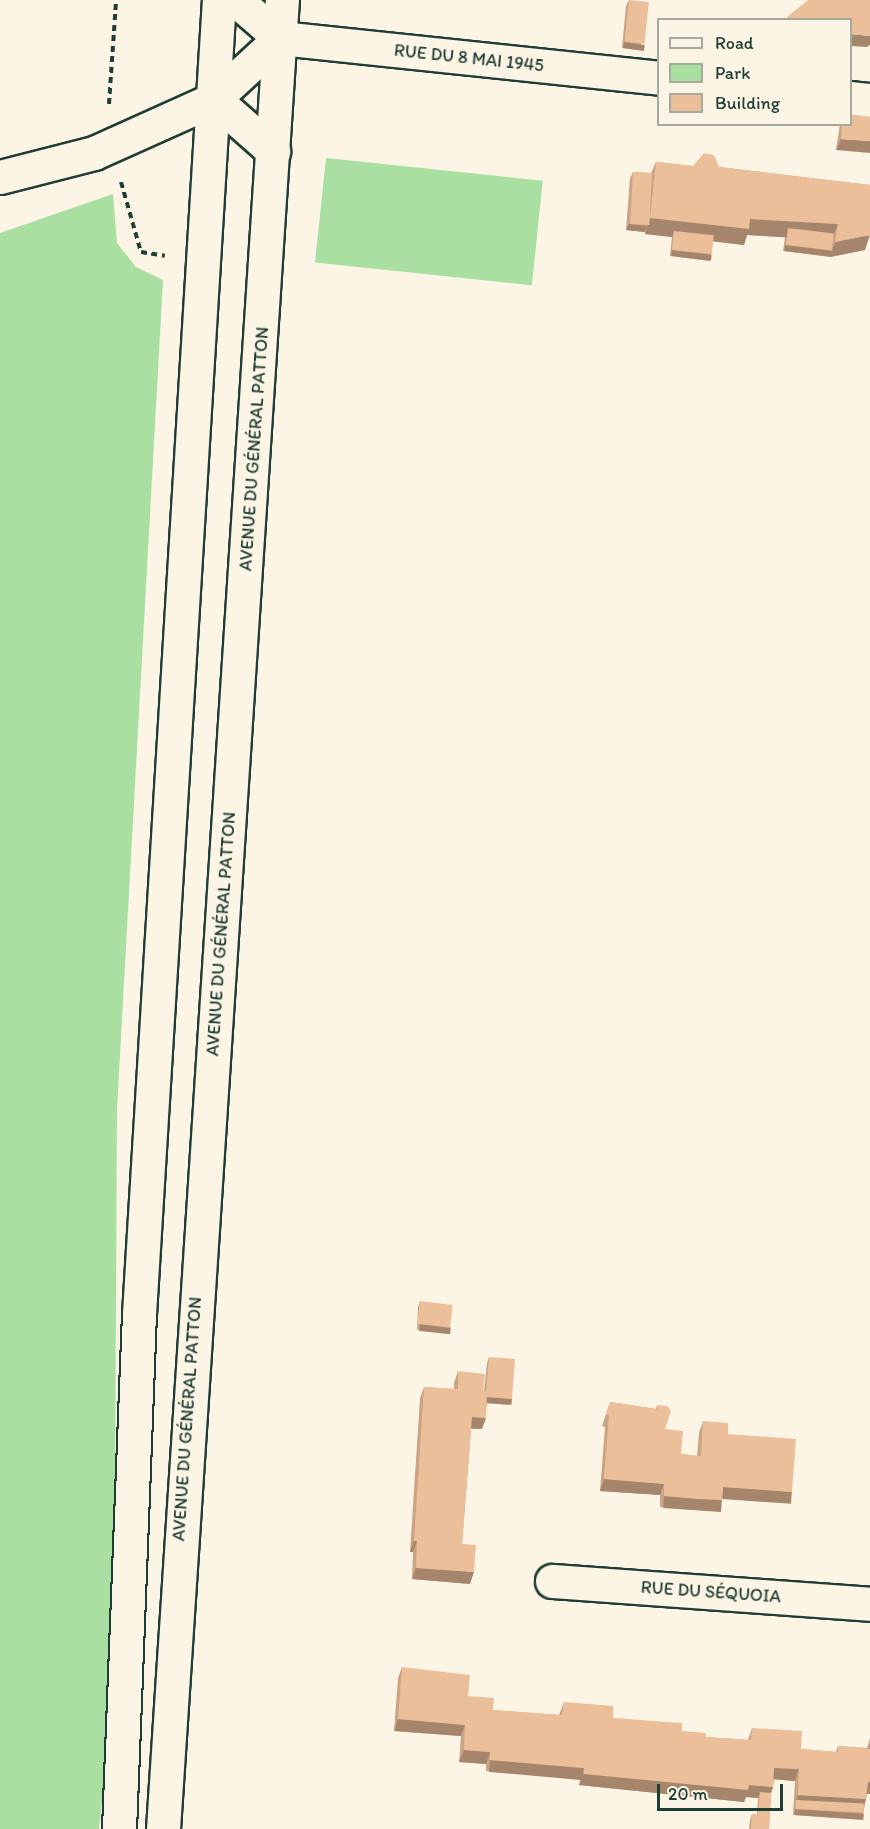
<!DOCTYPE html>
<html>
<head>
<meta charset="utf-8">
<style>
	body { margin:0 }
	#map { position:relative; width:870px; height:1829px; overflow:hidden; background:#fcf5e5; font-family:Itim,sans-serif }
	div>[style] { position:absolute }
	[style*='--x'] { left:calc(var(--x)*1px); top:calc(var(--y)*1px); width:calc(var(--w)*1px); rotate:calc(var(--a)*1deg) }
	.green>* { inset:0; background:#a9dfa1; transform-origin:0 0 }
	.path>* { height:4px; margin-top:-2px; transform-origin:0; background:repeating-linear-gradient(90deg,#1f3d34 0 6px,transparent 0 10.5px) }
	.roads { filter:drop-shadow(2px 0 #1f3d34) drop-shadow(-2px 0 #1f3d34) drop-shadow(0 2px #1f3d34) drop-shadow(0 -2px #1f3d34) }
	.street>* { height:33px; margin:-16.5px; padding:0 16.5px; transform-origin:16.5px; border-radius:16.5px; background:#fcf5e5 }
	.secondary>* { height:33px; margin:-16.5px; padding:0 16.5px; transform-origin:16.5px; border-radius:16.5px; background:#fcf5e5 }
	.wall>* { inset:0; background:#cba485 }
	.shaded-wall>* { inset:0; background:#a5866c; transform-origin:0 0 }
	.building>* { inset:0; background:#ecbf9b; transform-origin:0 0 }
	span { translate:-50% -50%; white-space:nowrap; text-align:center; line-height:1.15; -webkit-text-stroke:5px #fcf5e5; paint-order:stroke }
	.street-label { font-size:18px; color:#1f3d34 }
	.legend { position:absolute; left:657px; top:18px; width:195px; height:108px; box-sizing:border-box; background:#fcf5e5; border:2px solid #a4ab9e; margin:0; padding:8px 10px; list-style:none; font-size:18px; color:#1f3d34 }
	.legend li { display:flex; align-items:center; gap:12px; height:30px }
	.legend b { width:30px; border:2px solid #a4ab9e }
	.scale { position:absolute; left:657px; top:1784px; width:126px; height:27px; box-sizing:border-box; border:3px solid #1f3d34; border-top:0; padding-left:8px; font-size:18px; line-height:21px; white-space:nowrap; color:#1f3d34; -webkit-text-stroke:4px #fcf5e5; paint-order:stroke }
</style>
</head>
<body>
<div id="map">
	<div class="green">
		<div style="left:326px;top:158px;width:218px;height:105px;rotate:6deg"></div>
		<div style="clip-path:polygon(113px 194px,117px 243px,136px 267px,163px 280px,117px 1109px,114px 1689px,99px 1829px,0 1829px,0 233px)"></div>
	</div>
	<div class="path">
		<div style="--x:109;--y:104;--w:104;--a:-86.1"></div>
		<div style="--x:121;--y:182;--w:73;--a:74.1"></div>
		<div style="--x:141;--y:252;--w:24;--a:9"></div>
	</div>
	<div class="roads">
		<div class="street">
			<div style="--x:552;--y:1581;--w:319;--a:4.1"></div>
		</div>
		<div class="secondary">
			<div style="--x:236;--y:0;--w:58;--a:40.8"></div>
			<div style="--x:280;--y:38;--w:380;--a:6"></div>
			<div style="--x:850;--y:98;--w:20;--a:6"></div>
			<div style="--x:214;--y:99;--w:79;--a:41.4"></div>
			<div style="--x:0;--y:177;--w:97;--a:-14.3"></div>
			<div style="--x:94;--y:153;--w:132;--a:-24.2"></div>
			<div style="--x:214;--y:99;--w:90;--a:-42.7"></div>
			<div style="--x:119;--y:1829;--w:515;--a:-87.78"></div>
			<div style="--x:139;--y:1314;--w:1316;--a:-86.52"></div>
			<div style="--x:163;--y:1829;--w:1833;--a:-86.28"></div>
		</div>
	</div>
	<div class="wall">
		<div style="clip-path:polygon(629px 0,643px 51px,622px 48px,626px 6px)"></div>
		<div style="clip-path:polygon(840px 124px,850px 124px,836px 150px)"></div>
		<div style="clip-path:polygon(656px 162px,693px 166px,719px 167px,870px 185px,865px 250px,830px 257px,783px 251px,785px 237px,747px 235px,744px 245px,713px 241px,710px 261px,670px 256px,672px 237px,645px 234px,645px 232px,626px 230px,630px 178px,633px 172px,651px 173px)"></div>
		<div style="clip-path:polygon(420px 1301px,449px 1333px,417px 1330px,418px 1307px)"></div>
		<div style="clip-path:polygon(489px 1357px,510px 1405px,487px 1403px,482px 1429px,471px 1429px,462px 1544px,470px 1584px,412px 1579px,413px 1552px,410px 1552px,420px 1398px,424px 1387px,454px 1389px,454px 1383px,458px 1371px,484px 1391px,487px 1363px)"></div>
		<div style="clip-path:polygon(610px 1402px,656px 1409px,657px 1405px,665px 1429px,681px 1454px,697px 1456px,699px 1433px,703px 1421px,728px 1434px,788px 1503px,722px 1498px,718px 1511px,693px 1510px,660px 1507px,660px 1495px,600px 1491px,605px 1427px,602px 1426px)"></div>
		<div style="clip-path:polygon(402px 1667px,468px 1696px,493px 1710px,559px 1715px,564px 1702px,613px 1718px,629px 1720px,706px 1737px,748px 1740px,752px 1728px,801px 1749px,836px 1752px,838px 1746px,867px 1748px,870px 1738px,870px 1794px,867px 1794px,862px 1820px,793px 1815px,795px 1781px,774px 1779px,773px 1787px,771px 1793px,769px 1829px,749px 1829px,750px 1820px,752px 1814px,757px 1814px,758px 1798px,746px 1797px,744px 1802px,579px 1785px,580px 1779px,486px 1771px,486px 1764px,459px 1762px,461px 1736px,394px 1731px,398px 1678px)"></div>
	</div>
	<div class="shaded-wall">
		<div style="clip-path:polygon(850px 34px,870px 36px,870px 45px,867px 47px,850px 46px)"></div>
		<div style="left:624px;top:42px;width:21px;height:6px;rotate:8deg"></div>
		<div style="clip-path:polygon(841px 139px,870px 141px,870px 153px,836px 150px)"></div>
		<div style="clip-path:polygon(650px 218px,750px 219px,838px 224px,832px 240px,747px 235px,744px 245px,674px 237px,674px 231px,672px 237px,645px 234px)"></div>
		<div style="clip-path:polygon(629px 224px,647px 226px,645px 232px,626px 230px)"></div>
		<div style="clip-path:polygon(870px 235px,865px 250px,830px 257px,835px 242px)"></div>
		<div style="left:785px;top:245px;width:47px;height:6px;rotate:7deg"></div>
		<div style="left:672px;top:250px;width:40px;height:6px;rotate:7deg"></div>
		<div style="left:420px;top:1324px;width:31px;height:7px;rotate:6deg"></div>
		<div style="left:485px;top:1397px;width:27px;height:6px;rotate:4deg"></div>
		<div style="clip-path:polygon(472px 1417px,486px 1418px,482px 1429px,467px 1428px)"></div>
		<div style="clip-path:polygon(604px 1479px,664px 1484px,660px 1495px,600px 1491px)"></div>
		<div style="left:723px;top:1487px;width:69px;height:12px;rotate:4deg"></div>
		<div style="left:664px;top:1496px;width:58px;height:12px;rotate:4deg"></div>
		<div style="clip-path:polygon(414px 1541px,417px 1541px,413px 1552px,410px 1552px)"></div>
		<div style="clip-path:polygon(416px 1568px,474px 1572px,470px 1584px,412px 1579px)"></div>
		<div style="clip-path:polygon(398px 1719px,465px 1725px,461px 1736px,394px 1731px)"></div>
		<div style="clip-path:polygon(464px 1750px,490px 1752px,486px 1764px,459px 1762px)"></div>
		<div style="left:490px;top:1760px;width:94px;height:12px;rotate:5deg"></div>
		<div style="clip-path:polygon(774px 1768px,799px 1769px,795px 1781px,770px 1779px)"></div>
		<div style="clip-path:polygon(584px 1774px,749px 1785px,773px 1787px,769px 1799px,760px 1792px,758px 1798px,746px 1797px,744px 1802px,579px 1785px)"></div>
		<div style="clip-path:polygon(868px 1782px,870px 1782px,870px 1794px,864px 1793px)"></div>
		<div style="clip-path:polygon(798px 1795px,866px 1799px,862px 1810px,796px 1800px)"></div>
		<div style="left:795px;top:1809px;width:69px;height:6px;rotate:4deg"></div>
	</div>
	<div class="building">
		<div style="left:629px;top:0;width:20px;height:42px;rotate:6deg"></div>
		<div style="clip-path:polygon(808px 0,870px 0,870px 36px,850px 34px,850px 20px,789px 20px,787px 17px)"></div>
		<div style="clip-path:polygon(850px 114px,870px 117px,870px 141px,841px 139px,842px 124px,850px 124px)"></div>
		<div style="clip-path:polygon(704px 153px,714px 155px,719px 167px,870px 185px,870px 235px,835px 242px,838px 224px,750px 219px,749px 229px,650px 218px,656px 162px,693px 166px)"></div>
		<div style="left:633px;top:172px;width:19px;height:52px;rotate:3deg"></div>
		<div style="left:788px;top:228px;width:46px;height:17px;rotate:7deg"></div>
		<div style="left:674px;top:231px;width:40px;height:19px;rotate:6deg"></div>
		<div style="left:420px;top:1301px;width:33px;height:23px;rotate:7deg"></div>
		<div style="clip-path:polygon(489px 1357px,515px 1359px,512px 1399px,487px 1397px,487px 1391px,486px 1391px)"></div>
		<div style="clip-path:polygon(458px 1371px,485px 1374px,483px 1391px,487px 1391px,486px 1418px,472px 1417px,462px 1544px,476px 1545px,474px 1572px,416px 1568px,417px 1541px,414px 1541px,424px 1387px,458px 1389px)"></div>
		<div style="clip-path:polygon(610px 1402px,657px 1409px,657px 1405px,667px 1406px,671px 1411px,665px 1429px,683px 1431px,681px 1454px,701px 1456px,703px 1421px,728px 1423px,728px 1434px,796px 1439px,792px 1492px,723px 1487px,722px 1500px,698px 1499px,664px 1496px,664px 1484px,604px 1479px,609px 1415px,606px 1415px)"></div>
		<div style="clip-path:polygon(402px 1667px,470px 1675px,468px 1696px,494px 1698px,493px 1710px,562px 1715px,564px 1702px,613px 1706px,613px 1718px,682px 1723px,682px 1731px,706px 1733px,706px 1737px,751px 1740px,752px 1728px,802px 1731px,801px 1749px,838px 1752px,838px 1746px,870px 1749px,870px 1782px,868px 1782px,866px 1799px,798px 1795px,799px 1769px,774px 1768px,773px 1787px,749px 1785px,748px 1790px,584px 1774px,584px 1768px,490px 1760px,490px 1752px,464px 1750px,465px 1725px,398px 1719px)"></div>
		<div style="clip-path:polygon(613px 1718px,630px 1719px,629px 1720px)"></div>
		<div style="clip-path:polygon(760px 1792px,771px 1793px,769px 1829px,751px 1829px,752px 1814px,758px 1814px)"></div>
		<div style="left:796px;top:1800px;width:68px;height:9px;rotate:3deg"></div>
	</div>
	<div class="street-label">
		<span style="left:469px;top:58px;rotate:6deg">RUE DU 8 MAI 1945</span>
		<span style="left:254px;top:449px;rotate:-86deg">AVENUE DU GÉNÉRAL PATTON</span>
		<span style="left:221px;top:934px;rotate:-86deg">AVENUE DU GÉNÉRAL PATTON</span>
		<span style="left:187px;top:1419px;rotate:-86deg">AVENUE DU GÉNÉRAL PATTON</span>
		<span style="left:711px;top:1592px;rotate:4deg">RUE DU SÉQUOIA</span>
	</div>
	<ul class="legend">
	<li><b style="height:8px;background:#fcf5e5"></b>Road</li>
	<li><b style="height:16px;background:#a9dfa1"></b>Park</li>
	<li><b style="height:16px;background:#ecbf9b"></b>Building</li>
	</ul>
	<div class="scale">20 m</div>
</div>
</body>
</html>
